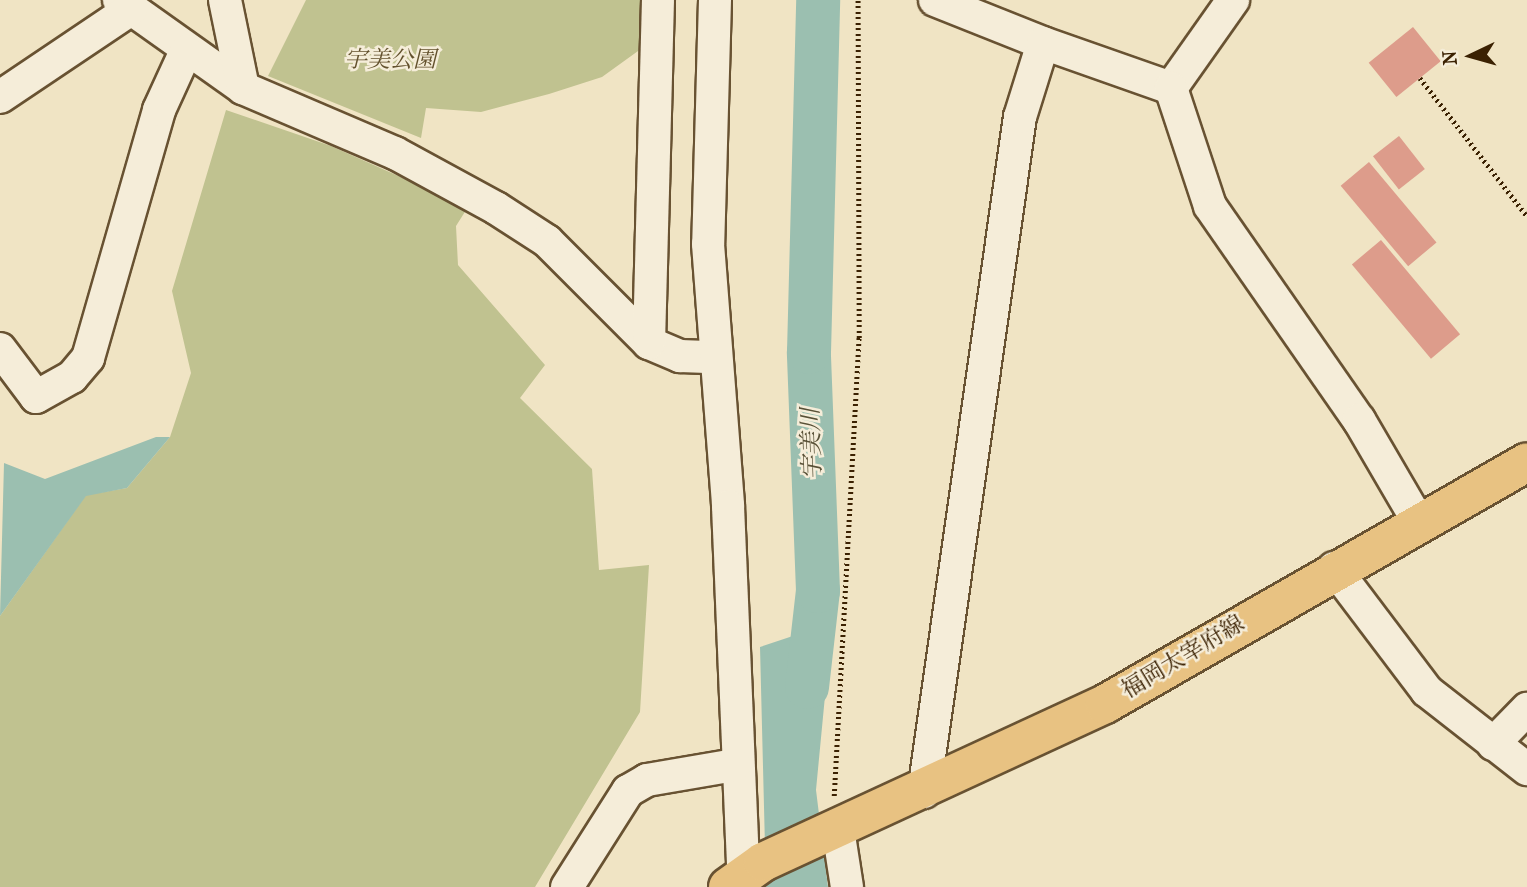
<!DOCTYPE html>
<html>
<head>
<meta charset="utf-8">
<style>
	body { margin:0 }
	#map { position:relative; width:1527px; height:887px; overflow:hidden; background:#f0e4c4; font-family:"IM FELL French Canon","Noto Serif JP",serif }
	div>[style] { position:absolute }
	[style*='--x'] { left:calc(var(--x)*1px); top:calc(var(--y)*1px); width:calc(var(--w)*1px); rotate:calc(var(--a)*1deg) }
	.green>* { inset:0; background:#c0c290 }
	.water>* { inset:0; background:#9bbfb0 }
	.river>* { height:44px; margin:-22px; padding:0 22px; transform-origin:22px; border-radius:22px; background:#9bbfb0 }
	.building>* { inset:0; background:#dd9c8b; transform-origin:0 0 }
	.path>* { height:4.5px; margin-top:-2.25px; transform-origin:0; background:repeating-linear-gradient(90deg,#3b2102 0 2px,transparent 0 5.5px) }
	.roads { filter:drop-shadow(2px 0 #685232) drop-shadow(-2px 0 #685232) drop-shadow(0 2px #685232) drop-shadow(0 -2px #685232) }
	.minor>* { height:32px; margin:-16px; padding:0 16px; transform-origin:16px; border-radius:16px; background:#f5edd9 }
	.major>* { height:38px; margin:-19px; padding:0 19px; transform-origin:19px; border-radius:19px; background:#e8c282 }
	span { translate:-50% -50%; white-space:nowrap; text-align:center; line-height:1.15; -webkit-text-stroke:5px #f5edd9; paint-order:stroke }
	.park-label { font-size:23px; color:#63512d; font-style:italic }
	.street-label { font-size:23px; color:#3b2102 }
	.water-label { font-size:24px; color:#585036; font-style:italic }
	.north { position:absolute; left:1436px; top:21px; width:70px; height:70px; -webkit-text-stroke:5px #f5edd9; paint-order:stroke; rotate:265deg; font-size:19px; font-weight:700; line-height:28px; text-align:center; color:#3b2102 }
	.north::after { content:''; display:block; margin:auto; width:24px; height:32px; background:#3b2102; clip-path:polygon(50% 0,100% 100%,50% 72%,0 100%) }
</style>
</head>
<body>
<div id="map">
	<div class="green">
		<div style="clip-path:polygon(306px 0,647px 0,645px 46px,602px 77px,549px 94px,481px 112px,426px 108px,421px 138px,268px 76px)"></div>
		<div style="clip-path:polygon(226px 110px,331px 146px,468px 207px,456px 226px,458px 265px,545px 365px,520px 398px,592px 469px,599px 570px,649px 565px,640px 712px,535px 887px,0 887px,0 616px,86px 495px,127px 488px,170px 437px,191px 373px,172px 291px)"></div>
	</div>
	<div class="water">
		<div style="clip-path:polygon(156px 437px,170px 437px,127px 488px,86px 496px,0 616px,4px 463px,45px 479px)"></div>
		<div style="clip-path:polygon(832px 623px,816px 790px,828px 887px,766px 887px,760px 647px)"></div>
	</div>
	<div class="river">
		<div style="--x:807;--y:687;--w:97;--a:-83.5"></div>
		<div style="--x:818;--y:591;--w:239;--a:-92.2"></div>
		<div style="--x:809;--y:352;--w:352;--a:-88.5"></div>
	</div>
	<div class="building">
		<div style="left:1413px;top:27px;width:44px;height:57px;rotate:51deg"></div>
		<div style="left:1399px;top:136px;width:42px;height:33px;rotate:52deg"></div>
		<div style="left:1369px;top:162px;width:105px;height:37px;rotate:50deg"></div>
		<div style="left:1381px;top:240px;width:123px;height:38px;rotate:50deg"></div>
	</div>
	<div class="path">
		<div style="--x:1420;--y:78;--w:175;--a:52.2"></div>
		<div style="--x:834;--y:796;--w:459;--a:-86.9"></div>
		<div style="--x:859;--y:338;--w:338;--a:-90.2"></div>
	</div>
	<div class="roads">
		<div class="minor">
			<div style="--x:119;--y:0;--w:152;--a:35.4"></div>
			<div style="--x:243;--y:88;--w:165;--a:23.2"></div>
			<div style="--x:395;--y:153;--w:115;--a:28.6"></div>
			<div style="--x:496;--y:208;--w:61;--a:32.9"></div>
			<div style="--x:547;--y:241;--w:144;--a:45"></div>
			<div style="--x:649;--y:343;--w:34;--a:23"></div>
			<div style="--x:680;--y:356;--w:34;--a:2"></div>
			<div style="--x:225;--y:0;--w:90;--a:78.4"></div>
			<div style="--x:715;--y:0;--w:244;--a:91.6"></div>
			<div style="--x:708;--y:244;--w:263;--a:85.6"></div>
			<div style="--x:728;--y:506;--w:381;--a:87.6"></div>
			<div style="--x:935;--y:0;--w:116;--a:21.7"></div>
			<div style="--x:1171;--y:88;--w:108;--a:-54.8"></div>
			<div style="--x:0;--y:97;--w:158;--a:-33.9"></div>
			<div style="--x:649;--y:343;--w:343;--a:-88.5"></div>
			<div style="--x:0;--y:349;--w:60;--a:53.1"></div>
			<div style="--x:36;--y:397;--w:41;--a:-29.1"></div>
			<div style="--x:72;--y:377;--w:25;--a:-50"></div>
			<div style="--x:88;--y:358;--w:258;--a:-74"></div>
			<div style="--x:159;--y:110;--w:65;--a:-65.4"></div>
			<div style="--x:1334;--y:568;--w:154;--a:52.9"></div>
			<div style="--x:1427;--y:691;--w:127;--a:38"></div>
			<div style="--x:1493;--y:744;--w:49;--a:-45.8"></div>
			<div style="--x:924;--y:792;--w:682;--a:-81.91"></div>
			<div style="--x:1020;--y:117;--w:77;--a:-72.7"></div>
			<div style="--x:1043;--y:43;--w:136;--a:19.4"></div>
			<div style="--x:1171;--y:88;--w:124;--a:71.7"></div>
			<div style="--x:1210;--y:206;--w:261;--a:55.2"></div>
			<div style="--x:1359;--y:420;--w:117;--a:59.7"></div>
			<div style="--x:838;--y:829;--w:59;--a:81.2"></div>
			<div style="--x:567;--y:887;--w:114;--a:-57.6"></div>
			<div style="--x:628;--y:791;--w:22;--a:-30"></div>
			<div style="--x:647;--y:780;--w:89;--a:-9.7"></div>
		</div>
		<div class="major">
			<div style="--x:728;--y:887;--w:43;--a:-35.5"></div>
			<div style="--x:763;--y:862;--w:377;--a:-24.8"></div>
			<div style="--x:1105;--y:704;--w:486;--a:-29.8"></div>
		</div>
	</div>
	<div class="park-label">
		<span style="left:390px;top:60px">宇美公園</span>
	</div>
	<div class="street-label">
		<span style="left:1183px;top:657px;rotate:-31deg">福岡太宰府線</span>
	</div>
	<div class="water-label">
		<span style="left:812px;top:444px;rotate:-92deg">宇美川</span>
	</div>
	<div class="north">N</div>
</div>
</body>
</html>
